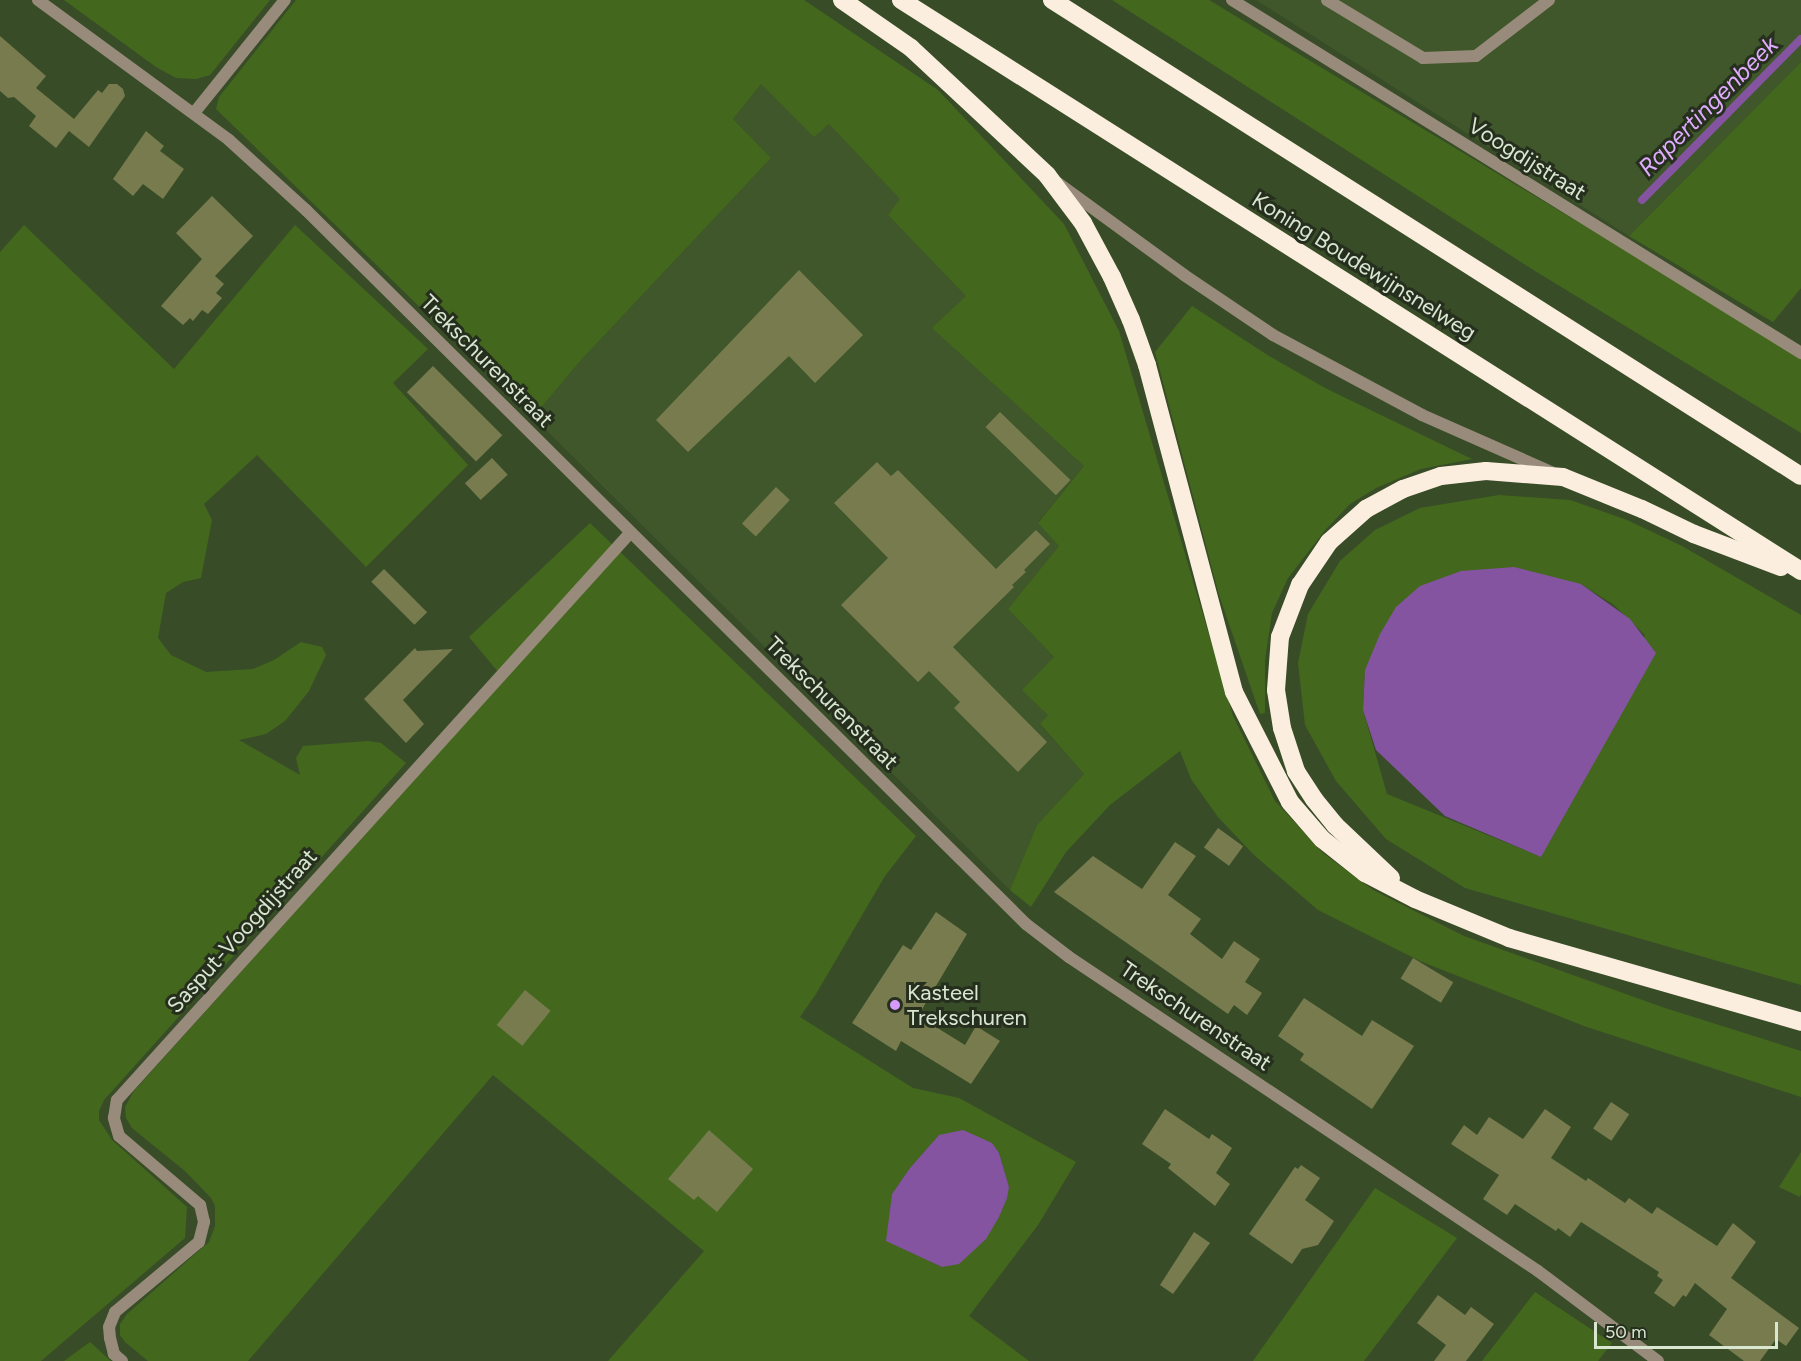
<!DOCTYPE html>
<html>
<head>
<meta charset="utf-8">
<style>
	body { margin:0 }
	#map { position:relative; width:1801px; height:1361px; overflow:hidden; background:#384d27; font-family:Figtree,sans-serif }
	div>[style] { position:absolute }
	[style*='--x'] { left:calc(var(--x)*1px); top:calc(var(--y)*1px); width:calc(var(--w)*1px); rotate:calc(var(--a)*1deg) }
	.built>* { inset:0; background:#3f572a }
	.green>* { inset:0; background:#43681d }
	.water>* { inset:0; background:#8454a0 }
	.stream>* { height:8px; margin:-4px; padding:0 4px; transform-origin:4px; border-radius:4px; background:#8454a0 }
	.building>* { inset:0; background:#777b4e; transform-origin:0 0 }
	.service>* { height:12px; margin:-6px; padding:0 6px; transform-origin:6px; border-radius:6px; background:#998b7b }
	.minor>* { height:12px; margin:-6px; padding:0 6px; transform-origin:6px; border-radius:6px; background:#998b7b }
	.motorway>* { height:18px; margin:-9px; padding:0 9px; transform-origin:9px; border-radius:9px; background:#fceede }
	.dots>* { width:16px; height:16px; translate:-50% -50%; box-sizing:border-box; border:3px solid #262f1e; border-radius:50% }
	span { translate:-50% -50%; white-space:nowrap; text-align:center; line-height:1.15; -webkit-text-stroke:6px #262f1e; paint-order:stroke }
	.street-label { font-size:22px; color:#d9e6d0 }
	.poi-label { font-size:22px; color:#d9e6d0 }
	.left { translate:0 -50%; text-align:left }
	.water-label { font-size:24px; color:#dfacfe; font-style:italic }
	.scale { position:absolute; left:1594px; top:1322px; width:184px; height:27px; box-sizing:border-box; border:3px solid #d9e6d0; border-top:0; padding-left:8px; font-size:18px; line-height:21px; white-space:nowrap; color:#d9e6d0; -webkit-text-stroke:4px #262f1e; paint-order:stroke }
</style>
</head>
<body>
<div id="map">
	<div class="built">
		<div style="clip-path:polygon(1256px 0,1801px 0,1801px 62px,1629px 236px)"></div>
		<div style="clip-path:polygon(761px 84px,814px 136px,829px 124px,901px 199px,888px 215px,967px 296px,933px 328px,1084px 466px,1038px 522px,1059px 546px,1008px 609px,1054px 657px,1048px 715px,1040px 725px,1084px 774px,1037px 825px,1010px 890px,533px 417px,582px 359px,771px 158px,733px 119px)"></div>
	</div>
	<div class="green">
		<div style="clip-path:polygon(64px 0,270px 0,210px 75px,196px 79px,176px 78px,156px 67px)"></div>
		<div style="clip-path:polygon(296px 0,804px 0,938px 90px,1064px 224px,1119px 331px,1233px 716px,1275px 801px,1323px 853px,1373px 890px,1464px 936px,1662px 1007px,1801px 1051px,1801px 1097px,1584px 1026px,1420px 961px,1318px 910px,1254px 855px,1218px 817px,1191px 779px,1180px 751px,1110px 805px,1066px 852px,1031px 907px,1010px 890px,1037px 825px,1084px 774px,1040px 724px,1048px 715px,1022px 690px,1054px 657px,1008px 609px,1059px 546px,1038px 523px,1084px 466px,932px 328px,966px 296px,888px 215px,900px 199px,829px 124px,814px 137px,761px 84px,733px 119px,771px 158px,582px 359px,533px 417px,216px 109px,219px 97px)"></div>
		<div style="clip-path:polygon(1112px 0,1209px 0,1801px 356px,1801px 433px,1535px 271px)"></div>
		<div style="clip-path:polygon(1801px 62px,1801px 288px,1773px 322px,1629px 236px)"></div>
		<div style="clip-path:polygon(24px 225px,174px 369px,295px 225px,428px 349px,393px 383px,468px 465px,366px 567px,257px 455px,204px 504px,212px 520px,201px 578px,183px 582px,166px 593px,158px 638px,171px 655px,206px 672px,253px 669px,274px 660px,301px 642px,322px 647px,326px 655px,309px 691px,285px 721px,266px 734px,239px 740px,300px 775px,296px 758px,303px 746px,368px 741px,381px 743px,406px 763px,104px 1100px,99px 1111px,99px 1120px,112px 1140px,187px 1207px,185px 1238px,41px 1361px,0 1361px,0 252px)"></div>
		<div style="clip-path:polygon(1192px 306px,1269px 356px,1327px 389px,1472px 459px,1421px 469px,1376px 488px,1350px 504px,1326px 529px,1288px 578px,1272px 613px,1265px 660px,1265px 713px,1260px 714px,1219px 595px,1155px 352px)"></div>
		<div style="clip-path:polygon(evenodd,1499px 495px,1570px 500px,1627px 520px,1682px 546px,1801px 615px,1801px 985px,1465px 888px,1386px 839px,1336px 781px,1305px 725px,1298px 663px,1308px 614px,1340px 561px,1375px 530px,1420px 508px,1499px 495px,1581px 584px,1614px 605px,1645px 635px,1541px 857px,1387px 794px,1363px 710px,1365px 670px,1581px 584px)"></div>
		<div style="clip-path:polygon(evenodd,590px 523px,916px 836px,885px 876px,816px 994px,800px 1017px,913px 1088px,959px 1098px,1076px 1162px,1038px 1225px,969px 1316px,1029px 1361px,608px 1361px,704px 1251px,493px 1075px,248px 1361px,148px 1361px,125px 1342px,120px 1335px,120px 1324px,127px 1314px,209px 1242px,215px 1226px,215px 1206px,211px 1198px,185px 1171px,132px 1128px,126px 1118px,125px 1107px,134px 1091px,504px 679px,469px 637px,590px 523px,939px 1135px,999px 1153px,1009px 1187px,999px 1217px,942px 1267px,887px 1241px,892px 1194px,910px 1168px,939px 1135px)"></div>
		<div style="clip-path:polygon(1801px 1152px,1801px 1194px,1800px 1197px,1779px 1187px)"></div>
		<div style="clip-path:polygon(1375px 1188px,1457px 1238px,1364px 1361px,1253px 1361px)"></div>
		<div style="clip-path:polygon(1535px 1292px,1612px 1343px,1598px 1361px,1482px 1361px)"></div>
		<div style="clip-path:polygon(90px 1342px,111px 1361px,64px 1361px)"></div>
	</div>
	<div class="water">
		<div style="clip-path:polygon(1514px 567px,1581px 584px,1630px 619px,1656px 653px,1541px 857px,1445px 816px,1376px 750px,1363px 710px,1365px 670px,1380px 634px,1396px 607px,1420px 586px,1461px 571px)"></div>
		<div style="clip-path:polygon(963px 1130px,992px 1143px,999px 1153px,1009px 1187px,1007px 1198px,999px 1217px,986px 1239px,959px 1264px,942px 1267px,886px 1241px,892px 1194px,910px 1168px,939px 1135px)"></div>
	</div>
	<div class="stream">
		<div style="--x:1642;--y:200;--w:226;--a:-45.4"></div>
	</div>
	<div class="building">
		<div style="clip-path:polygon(0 36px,46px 76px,36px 88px,74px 119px,98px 90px,102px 93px,109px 84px,117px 84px,123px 89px,125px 96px,89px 147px,69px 131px,56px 148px,29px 126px,36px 116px,14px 97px,8px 98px,0 91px)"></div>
		<div style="clip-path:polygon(146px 131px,164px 146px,160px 151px,184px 169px,163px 199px,143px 184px,133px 196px,113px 179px)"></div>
		<div style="clip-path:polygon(212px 196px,253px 236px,215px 276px,224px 284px,216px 293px,222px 298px,208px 314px,202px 310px,193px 321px,190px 318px,183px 325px,161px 306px,202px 259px,176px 233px)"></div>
		<div style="clip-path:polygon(799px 270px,863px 335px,815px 383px,789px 356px,688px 452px,656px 420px)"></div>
		<div style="left:433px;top:366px;width:98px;height:37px;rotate:45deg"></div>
		<div style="left:1000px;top:412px;width:98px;height:21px;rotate:44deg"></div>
		<div style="left:492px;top:458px;width:23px;height:37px;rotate:47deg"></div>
		<div style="clip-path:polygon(877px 462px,891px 476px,898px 470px,996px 569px,1036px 530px,1050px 544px,1024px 570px,1026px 572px,1012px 585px,1014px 587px,953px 647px,1047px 742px,1018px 772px,954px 708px,960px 702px,929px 671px,918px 682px,841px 605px,888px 558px,834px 503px)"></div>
		<div style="left:776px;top:487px;width:19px;height:50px;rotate:43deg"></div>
		<div style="left:384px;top:569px;width:61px;height:18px;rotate:45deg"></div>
		<div style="clip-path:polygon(415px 648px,417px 651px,453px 649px,403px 700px,424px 724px,406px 743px,364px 699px)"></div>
		<div style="left:1218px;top:828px;width:31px;height:24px;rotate:36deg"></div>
		<div style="clip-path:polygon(1175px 842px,1196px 856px,1168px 895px,1201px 919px,1190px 934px,1222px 959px,1234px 941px,1260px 959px,1245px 982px,1262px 993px,1247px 1015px,1234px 1005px,1228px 1014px,1054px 892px,1093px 856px,1142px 889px)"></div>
		<div style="clip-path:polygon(936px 912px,967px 934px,918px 1016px,965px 1045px,976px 1026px,1000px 1041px,971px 1084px,901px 1041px,896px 1051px,852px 1023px,903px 945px,911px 950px)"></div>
		<div style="left:1413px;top:958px;width:47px;height:24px;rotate:31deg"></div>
		<div style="left:525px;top:990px;width:33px;height:45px;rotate:39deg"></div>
		<div style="clip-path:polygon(1304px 998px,1362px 1036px,1372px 1020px,1414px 1046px,1372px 1109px,1300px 1060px,1304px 1054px,1278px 1036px)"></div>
		<div style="left:1611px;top:1102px;width:22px;height:32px;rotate:34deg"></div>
		<div style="clip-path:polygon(1165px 1109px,1209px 1139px,1212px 1134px,1232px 1148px,1216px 1173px,1230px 1184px,1215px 1206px,1168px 1168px,1171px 1164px,1142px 1144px)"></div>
		<div style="clip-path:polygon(1545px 1109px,1571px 1127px,1551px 1158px,1586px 1181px,1588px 1178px,1625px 1203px,1629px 1198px,1652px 1214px,1657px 1207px,1717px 1246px,1733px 1223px,1756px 1242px,1731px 1278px,1799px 1328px,1786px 1346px,1776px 1339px,1760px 1361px,1744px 1361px,1709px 1335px,1727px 1309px,1695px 1283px,1686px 1297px,1683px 1295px,1674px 1307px,1654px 1293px,1663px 1280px,1657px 1276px,1659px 1272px,1581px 1222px,1570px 1237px,1558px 1228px,1556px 1231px,1515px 1204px,1507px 1215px,1483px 1199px,1499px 1175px,1451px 1144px,1464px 1125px,1477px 1135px,1489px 1117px,1523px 1139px)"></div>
		<div style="clip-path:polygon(709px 1130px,753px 1169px,717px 1212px,698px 1196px,694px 1200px,668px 1179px)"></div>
		<div style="clip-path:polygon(1301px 1165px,1320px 1178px,1305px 1200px,1334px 1221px,1318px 1245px,1302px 1249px,1292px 1264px,1249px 1234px,1295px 1167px,1298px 1169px)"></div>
		<div style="clip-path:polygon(1194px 1232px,1210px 1243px,1173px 1294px,1160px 1285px)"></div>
		<div style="clip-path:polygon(1438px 1295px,1465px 1315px,1471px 1307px,1494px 1324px,1466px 1361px,1434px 1361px,1446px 1345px,1417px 1323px)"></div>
	</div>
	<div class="service">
		<div style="--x:1327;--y:0;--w:112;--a:31.1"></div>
		<div style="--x:1423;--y:58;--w:53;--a:-2.2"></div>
		<div style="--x:1476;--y:56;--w:92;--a:-37.5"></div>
		<div style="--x:1058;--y:183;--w:156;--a:36.1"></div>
		<div style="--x:1184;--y:275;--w:107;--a:34"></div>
		<div style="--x:1273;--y:335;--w:169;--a:28.2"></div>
		<div style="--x:1422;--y:415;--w:141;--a:23.8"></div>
	</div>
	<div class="minor">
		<div style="--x:38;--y:0;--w:237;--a:36.2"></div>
		<div style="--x:229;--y:140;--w:104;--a:42.3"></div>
		<div style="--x:306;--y:210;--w:1014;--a:44.76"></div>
		<div style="--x:1026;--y:924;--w:54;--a:37.5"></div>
		<div style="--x:1069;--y:957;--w:564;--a:33.8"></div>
		<div style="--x:1538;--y:1271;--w:150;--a:36.9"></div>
		<div style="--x:1232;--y:0;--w:670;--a:31.81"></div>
		<div style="--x:194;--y:113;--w:145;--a:-51.2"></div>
		<div style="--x:122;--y:1361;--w:11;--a:-139"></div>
		<div style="--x:114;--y:1354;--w:16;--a:-104"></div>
		<div style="--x:110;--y:1338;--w:11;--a:-95"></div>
		<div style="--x:109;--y:1327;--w:16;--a:-68"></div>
		<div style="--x:115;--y:1312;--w:109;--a:-39.8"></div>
		<div style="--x:199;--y:1242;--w:21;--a:-76"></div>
		<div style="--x:204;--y:1222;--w:17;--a:-103"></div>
		<div style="--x:200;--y:1205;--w:106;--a:-139.6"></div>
		<div style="--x:119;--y:1136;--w:19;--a:-106"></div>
		<div style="--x:114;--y:1118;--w:18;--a:-81"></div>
		<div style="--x:117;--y:1100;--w:765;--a:-47.86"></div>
	</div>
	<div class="motorway">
		<div style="--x:842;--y:0;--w:84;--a:34.8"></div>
		<div style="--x:911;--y:48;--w:186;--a:43"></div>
		<div style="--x:1047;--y:175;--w:60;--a:53.1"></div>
		<div style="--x:1083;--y:223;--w:61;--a:61.8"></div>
		<div style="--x:1112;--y:277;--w:47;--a:66.2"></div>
		<div style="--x:1131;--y:320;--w:48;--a:70.4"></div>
		<div style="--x:1147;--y:365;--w:338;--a:75.1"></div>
		<div style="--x:1234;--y:692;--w:123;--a:63"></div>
		<div style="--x:1290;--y:802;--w:49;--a:49.1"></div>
		<div style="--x:1322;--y:839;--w:55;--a:38.3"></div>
		<div style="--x:1365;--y:873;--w:56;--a:27.5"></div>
		<div style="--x:1415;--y:899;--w:102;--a:22.5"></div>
		<div style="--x:1509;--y:938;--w:304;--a:16"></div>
		<div style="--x:901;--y:0;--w:1066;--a:32.39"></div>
		<div style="--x:1052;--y:0;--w:887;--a:32.44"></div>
		<div style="--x:1391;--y:878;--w:77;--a:-136.6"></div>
		<div style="--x:1335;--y:825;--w:33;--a:-129"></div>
		<div style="--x:1314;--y:799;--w:33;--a:-123"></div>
		<div style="--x:1296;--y:771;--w:45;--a:-108"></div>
		<div style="--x:1282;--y:728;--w:38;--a:-99"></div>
		<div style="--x:1276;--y:690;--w:53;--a:-85.7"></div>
		<div style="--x:1280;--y:637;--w:56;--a:-69"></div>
		<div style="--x:1300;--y:585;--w:52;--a:-56"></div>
		<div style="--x:1329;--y:542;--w:50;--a:-41.7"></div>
		<div style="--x:1366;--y:509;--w:42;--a:-28.4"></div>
		<div style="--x:1403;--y:489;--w:40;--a:-18.9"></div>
		<div style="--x:1441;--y:476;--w:45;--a:-6.3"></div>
		<div style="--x:1486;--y:471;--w:77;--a:4.5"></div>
		<div style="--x:1563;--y:477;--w:85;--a:22.1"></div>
		<div style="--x:1642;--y:509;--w:58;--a:25.7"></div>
		<div style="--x:1694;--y:534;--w:93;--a:20.8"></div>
	</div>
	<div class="dots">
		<div style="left:895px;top:1005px;background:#d69bfa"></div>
	</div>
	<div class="street-label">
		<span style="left:1527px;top:159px;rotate:32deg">Voogdijstraat</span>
		<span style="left:1364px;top:266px;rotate:32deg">Koning Boudewijnsnelweg</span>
		<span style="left:487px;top:361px;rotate:45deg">Trekschurenstraat</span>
		<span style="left:832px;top:703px;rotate:45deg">Trekschurenstraat</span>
		<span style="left:242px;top:931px;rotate:-48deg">Sasput-Voogdijstraat</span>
		<span style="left:1196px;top:1016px;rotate:34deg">Trekschurenstraat</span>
	</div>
	<div class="poi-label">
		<span class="left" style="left:907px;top:1005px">Kasteel<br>Trekschuren</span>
	</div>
	<div class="water-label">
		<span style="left:1708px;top:106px;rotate:-45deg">Rapertingenbeek</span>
	</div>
	<div class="scale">50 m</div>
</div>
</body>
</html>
